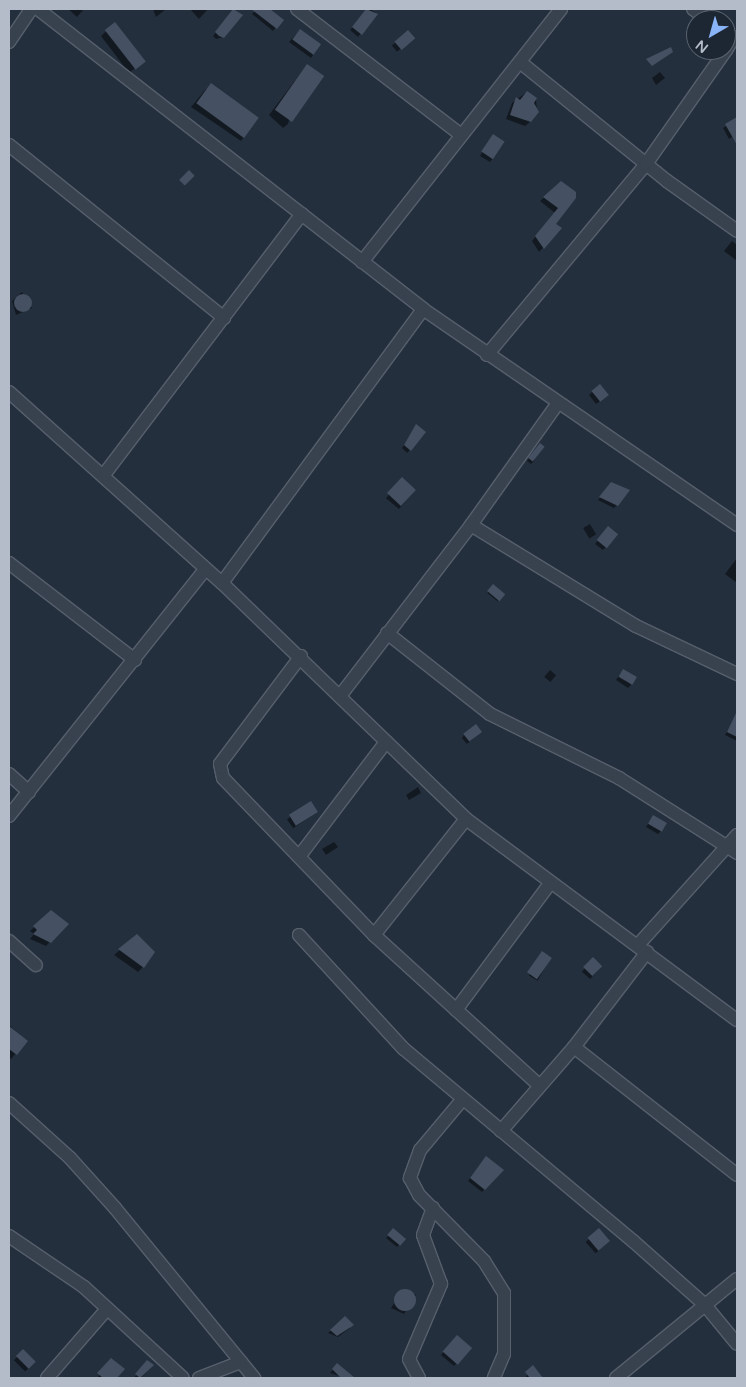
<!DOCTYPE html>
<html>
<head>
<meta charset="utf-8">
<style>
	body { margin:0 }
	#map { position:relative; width:746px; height:1387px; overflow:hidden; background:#242f3e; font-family:"Varela Round",sans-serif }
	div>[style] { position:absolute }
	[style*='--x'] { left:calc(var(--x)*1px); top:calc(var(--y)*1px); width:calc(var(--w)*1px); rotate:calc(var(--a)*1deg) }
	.shadow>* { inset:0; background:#0007; transform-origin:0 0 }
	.building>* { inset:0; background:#455162; transform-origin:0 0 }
	.round { border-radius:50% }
	.roads { filter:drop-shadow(1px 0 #565f6c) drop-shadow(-1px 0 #565f6c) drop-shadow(0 1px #565f6c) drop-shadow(0 -1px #565f6c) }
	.minor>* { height:12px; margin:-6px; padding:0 6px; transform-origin:6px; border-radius:6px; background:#38414e }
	span { translate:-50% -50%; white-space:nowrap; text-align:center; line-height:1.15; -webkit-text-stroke:5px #1d2633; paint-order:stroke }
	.frame { position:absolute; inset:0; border:10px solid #b4bcc9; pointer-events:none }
	.north { position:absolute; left:686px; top:10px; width:50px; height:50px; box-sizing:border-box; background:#1d2633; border:1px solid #59626f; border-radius:50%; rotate:218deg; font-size:14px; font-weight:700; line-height:20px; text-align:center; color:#b4bcc9 }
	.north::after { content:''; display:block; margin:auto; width:18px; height:22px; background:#8ab4f8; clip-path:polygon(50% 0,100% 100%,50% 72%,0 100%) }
</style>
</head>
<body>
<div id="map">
	<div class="shadow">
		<div style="clip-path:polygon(68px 9px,84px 9px,77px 17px)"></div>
		<div style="clip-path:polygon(153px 9px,166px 9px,156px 17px)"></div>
		<div style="clip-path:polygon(190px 9px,208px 9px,199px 19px)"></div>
		<div style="clip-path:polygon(257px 9px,268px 9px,282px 20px,273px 31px,252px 14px)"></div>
		<div style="clip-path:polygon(370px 9px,377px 14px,358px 37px,350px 30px)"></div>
		<div style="clip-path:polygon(231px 13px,223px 37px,216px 39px,213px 36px)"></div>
		<div style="clip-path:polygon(115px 23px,139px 65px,129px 73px,101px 36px)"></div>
		<div style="clip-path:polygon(300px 30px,313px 55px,311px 58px,289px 42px)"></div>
		<div style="left:408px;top:32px;width:8px;height:21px;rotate:50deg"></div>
		<div style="clip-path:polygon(303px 70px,288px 124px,283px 128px,269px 115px)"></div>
		<div style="clip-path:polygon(660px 72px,665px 78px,656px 85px,652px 78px)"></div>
		<div style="clip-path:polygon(206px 89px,257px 119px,241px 141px,191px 107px)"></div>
		<div style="clip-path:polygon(527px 92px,536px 99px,537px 112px,530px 122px,525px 126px,506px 119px,512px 103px)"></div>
		<div style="clip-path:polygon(737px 119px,737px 134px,729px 139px,723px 128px)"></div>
		<div style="clip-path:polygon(490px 139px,504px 143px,490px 162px,480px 156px)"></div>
		<div style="clip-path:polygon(561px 182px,575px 192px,555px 224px,560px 229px,539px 252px,532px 241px,555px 213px,540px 201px)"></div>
		<div style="clip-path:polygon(732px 241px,737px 245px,737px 261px,724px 251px)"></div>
		<div style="clip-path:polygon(22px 292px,32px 308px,16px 315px,12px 301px)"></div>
		<div style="clip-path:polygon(592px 392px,604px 398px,596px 404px,589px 395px)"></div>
		<div style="clip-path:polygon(416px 426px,410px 450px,407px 453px,402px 448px)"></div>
		<div style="clip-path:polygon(537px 447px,534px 461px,531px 464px,527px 461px)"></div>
		<div style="left:402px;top:479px;width:17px;height:25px;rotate:40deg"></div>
		<div style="clip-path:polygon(608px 487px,617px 505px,614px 508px,598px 500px)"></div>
		<div style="left:590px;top:524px;width:12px;height:8px;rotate:59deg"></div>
		<div style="clip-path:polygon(605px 531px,606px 547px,603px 550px,595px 544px)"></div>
		<div style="clip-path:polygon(737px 558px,737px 583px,725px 574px)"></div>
		<div style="left:493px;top:586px;width:13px;height:9px;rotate:39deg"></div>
		<div style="left:550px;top:670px;width:8px;height:9px;rotate:40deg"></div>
		<div style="clip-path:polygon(621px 673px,631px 685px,628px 688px,616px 680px)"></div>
		<div style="clip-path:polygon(734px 720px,737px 722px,737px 741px,725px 735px)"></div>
		<div style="clip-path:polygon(480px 732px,467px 744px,462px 738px,464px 735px)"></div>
		<div style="clip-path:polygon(418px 787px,421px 793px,409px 800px,406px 795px)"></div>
		<div style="left:311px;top:803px;width:11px;height:29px;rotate:56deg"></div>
		<div style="clip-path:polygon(651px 820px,661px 831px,658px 834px,646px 827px)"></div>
		<div style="clip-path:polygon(334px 842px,338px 847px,326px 855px,322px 849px)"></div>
		<div style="clip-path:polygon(51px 912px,67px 924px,46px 946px,30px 939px,34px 934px,30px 931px)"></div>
		<div style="clip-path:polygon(137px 935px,143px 967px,138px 972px,114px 955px)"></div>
		<div style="left:541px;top:954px;width:10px;height:25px;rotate:29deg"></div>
		<div style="left:593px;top:959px;width:11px;height:17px;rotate:41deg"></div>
		<div style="clip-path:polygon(9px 1025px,26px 1041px,11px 1059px,9px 1058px)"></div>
		<div style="clip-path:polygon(484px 1160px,502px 1170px,482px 1192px,468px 1181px)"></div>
		<div style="clip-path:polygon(394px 1230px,405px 1239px,397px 1247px,386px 1238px)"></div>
		<div style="left:599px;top:1230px;width:15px;height:18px;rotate:48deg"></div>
		<div style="clip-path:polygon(404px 1289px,416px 1295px,404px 1314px,391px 1308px)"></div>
		<div style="clip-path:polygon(345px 1318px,350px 1328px,338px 1337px,328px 1333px)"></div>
		<div style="clip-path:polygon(454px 1340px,470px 1348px,454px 1366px,441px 1355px)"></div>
		<div style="left:23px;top:1351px;width:16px;height:13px;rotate:45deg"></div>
		<div style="clip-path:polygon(111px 1359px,123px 1369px,115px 1378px,97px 1378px)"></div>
		<div style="clip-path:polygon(147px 1361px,152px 1366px,141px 1378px,134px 1378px)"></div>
		<div style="clip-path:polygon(337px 1365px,348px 1374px,345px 1378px,330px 1373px)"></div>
		<div style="clip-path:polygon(533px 1367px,542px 1378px,525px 1378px)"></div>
	</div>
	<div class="building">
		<div style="clip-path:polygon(233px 9px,243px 15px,224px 38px,219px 36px,215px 32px)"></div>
		<div style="clip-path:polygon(251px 9px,270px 9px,284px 20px,277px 29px)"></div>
		<div style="clip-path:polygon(366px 9px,378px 14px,362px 35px,352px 27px)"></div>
		<div style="left:115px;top:22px;width:50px;height:13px;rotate:52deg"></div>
		<div style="left:300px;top:29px;width:26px;height:13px;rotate:36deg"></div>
		<div style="left:408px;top:30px;width:11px;height:18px;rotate:49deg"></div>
		<div style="clip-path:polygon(671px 47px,673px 52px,652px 66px,646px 59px)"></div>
		<div style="left:307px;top:64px;width:21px;height:56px;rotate:35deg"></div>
		<div style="left:211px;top:83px;width:59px;height:25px;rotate:36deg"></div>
		<div style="clip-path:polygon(527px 91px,537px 98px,534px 103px,539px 112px,531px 122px,510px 115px,516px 97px,520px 100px)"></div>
		<div style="clip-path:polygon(737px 117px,737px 145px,725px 124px)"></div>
		<div style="left:493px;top:134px;width:14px;height:21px;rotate:34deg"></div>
		<div style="left:189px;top:170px;width:8px;height:14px;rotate:45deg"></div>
		<div style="clip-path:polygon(561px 181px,576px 192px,576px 198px,556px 224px,562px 228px,544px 249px,535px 236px,558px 208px,543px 197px)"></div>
		<div class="round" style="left:14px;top:294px;width:18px;height:18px"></div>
		<div style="left:600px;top:384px;width:14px;height:11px;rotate:51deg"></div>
		<div style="clip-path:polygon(416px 424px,426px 432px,411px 451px,404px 445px)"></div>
		<div style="left:540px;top:443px;width:6px;height:19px;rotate:39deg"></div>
		<div style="left:402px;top:477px;width:19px;height:22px;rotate:43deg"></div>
		<div style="clip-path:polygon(611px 482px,630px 490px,618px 506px,599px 497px)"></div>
		<div style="left:608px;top:526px;width:13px;height:18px;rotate:39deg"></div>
		<div style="left:493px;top:584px;width:16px;height:9px;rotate:40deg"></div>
		<div style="left:623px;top:669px;width:16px;height:9px;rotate:30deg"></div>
		<div style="clip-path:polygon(737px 711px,737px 737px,727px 732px)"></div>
		<div style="left:476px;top:724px;width:10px;height:16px;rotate:53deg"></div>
		<div style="left:311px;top:801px;width:13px;height:26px;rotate:58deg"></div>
		<div style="left:653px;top:815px;width:16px;height:10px;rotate:30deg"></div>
		<div style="clip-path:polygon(51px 910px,69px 924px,51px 943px,33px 934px,37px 930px,33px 926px)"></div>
		<div style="clip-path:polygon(137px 934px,155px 952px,144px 968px,118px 949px)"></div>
		<div style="left:542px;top:951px;width:12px;height:26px;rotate:35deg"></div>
		<div style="left:593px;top:957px;width:13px;height:14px;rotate:45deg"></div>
		<div style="clip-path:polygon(9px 1026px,28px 1041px,17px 1055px,9px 1049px)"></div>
		<div style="clip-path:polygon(486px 1156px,504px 1170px,485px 1190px,470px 1178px)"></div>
		<div style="left:393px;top:1228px;width:17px;height:9px;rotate:40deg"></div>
		<div style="left:599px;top:1228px;width:17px;height:15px;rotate:50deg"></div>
		<div class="round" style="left:394px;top:1289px;width:22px;height:22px"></div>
		<div style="clip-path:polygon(345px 1316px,354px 1325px,337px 1336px,330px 1330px)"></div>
		<div style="left:457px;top:1335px;width:20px;height:22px;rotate:41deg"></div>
		<div style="left:23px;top:1349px;width:18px;height:10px;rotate:45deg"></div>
		<div style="clip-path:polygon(111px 1358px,125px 1369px,117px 1378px,103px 1378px,97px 1373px)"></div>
		<div style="clip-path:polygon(147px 1360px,154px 1365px,140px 1378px,135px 1374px)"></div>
		<div style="clip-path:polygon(337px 1363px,355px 1378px,341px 1378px,332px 1369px)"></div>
		<div style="clip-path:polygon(533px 1365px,543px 1378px,530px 1378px,525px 1372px)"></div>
	</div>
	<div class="roads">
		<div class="minor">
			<div style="--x:38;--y:9;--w:488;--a:37.9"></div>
			<div style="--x:423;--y:309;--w:381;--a:34.5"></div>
			<div style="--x:297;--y:9;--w:207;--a:37.5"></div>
			<div style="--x:693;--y:9;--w:19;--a:35"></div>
			<div style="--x:9;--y:42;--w:40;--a:-56"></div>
			<div style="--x:726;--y:50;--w:15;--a:-58"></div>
			<div style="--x:520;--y:62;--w:189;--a:39"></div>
			<div style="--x:667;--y:181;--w:86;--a:35.5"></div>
			<div style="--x:9;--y:145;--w:276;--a:38.8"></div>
			<div style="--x:362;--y:262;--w:322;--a:-51.8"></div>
			<div style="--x:487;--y:355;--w:249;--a:-50.2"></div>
			<div style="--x:646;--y:164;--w:139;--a:-54.9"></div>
			<div style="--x:9;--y:392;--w:286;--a:41.9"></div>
			<div style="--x:222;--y:583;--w:339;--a:44"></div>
			<div style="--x:466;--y:819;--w:337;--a:36.6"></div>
			<div style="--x:103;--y:476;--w:329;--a:-52.8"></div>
			<div style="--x:471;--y:525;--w:193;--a:31.5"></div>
			<div style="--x:636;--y:626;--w:112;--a:25.4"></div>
			<div style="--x:9;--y:563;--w:159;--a:37.6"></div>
			<div style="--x:222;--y:583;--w:340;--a:-53.7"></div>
			<div style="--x:387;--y:633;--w:131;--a:38.2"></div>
			<div style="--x:490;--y:714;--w:144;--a:26.4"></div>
			<div style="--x:619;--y:778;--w:140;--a:32.4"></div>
			<div style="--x:301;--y:656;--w:135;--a:126.9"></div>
			<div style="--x:220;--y:764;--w:14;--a:78"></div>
			<div style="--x:223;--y:778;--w:218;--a:46.1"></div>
			<div style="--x:374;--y:935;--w:224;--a:42.3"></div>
			<div style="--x:340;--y:696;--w:215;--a:-52.5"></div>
			<div style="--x:471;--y:525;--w:150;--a:-54.5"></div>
			<div style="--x:9;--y:774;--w:27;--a:42"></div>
			<div style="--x:9;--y:816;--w:315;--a:-51.5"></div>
			<div style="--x:301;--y:854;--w:141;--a:-52.8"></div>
			<div style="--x:299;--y:935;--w:155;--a:47.4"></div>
			<div style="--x:404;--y:1049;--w:299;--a:40"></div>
			<div style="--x:633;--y:1241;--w:96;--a:41.6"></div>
			<div style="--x:705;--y:1305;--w:50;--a:50.6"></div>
			<div style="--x:374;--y:935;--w:148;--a:-51.6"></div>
			<div style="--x:9;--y:941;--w:36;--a:42"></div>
			<div style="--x:638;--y:945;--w:148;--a:-48"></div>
			<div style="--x:456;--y:1010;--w:156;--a:-53.4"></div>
			<div style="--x:574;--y:1047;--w:207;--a:38.1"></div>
			<div style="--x:462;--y:1100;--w:65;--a:130"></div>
			<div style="--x:420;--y:1150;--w:30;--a:110"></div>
			<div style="--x:410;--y:1178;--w:19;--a:62"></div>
			<div style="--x:419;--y:1195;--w:93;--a:45.4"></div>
			<div style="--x:484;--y:1261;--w:38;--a:58"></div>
			<div style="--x:504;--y:1293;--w:61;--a:90"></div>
			<div style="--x:504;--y:1354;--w:26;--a:113"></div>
			<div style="--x:9;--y:1103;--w:82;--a:42"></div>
			<div style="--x:70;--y:1158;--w:67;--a:48"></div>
			<div style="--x:115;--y:1208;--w:220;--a:50.7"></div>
			<div style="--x:501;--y:1131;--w:111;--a:-49"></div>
			<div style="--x:574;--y:1047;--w:120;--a:-52.5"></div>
			<div style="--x:9;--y:1236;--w:91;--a:34.2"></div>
			<div style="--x:84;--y:1287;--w:134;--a:42.6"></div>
			<div style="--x:47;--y:1378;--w:91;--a:-49"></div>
			<div style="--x:199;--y:1378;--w:45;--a:-20.9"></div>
			<div style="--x:419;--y:1378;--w:21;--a:-118"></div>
			<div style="--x:409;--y:1359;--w:82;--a:-66.9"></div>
			<div style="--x:441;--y:1284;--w:52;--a:-110.2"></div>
			<div style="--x:423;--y:1235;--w:29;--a:-70"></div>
			<div style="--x:616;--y:1378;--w:156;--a:-39.3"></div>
		</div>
	</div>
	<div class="frame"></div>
	<div class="north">N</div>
</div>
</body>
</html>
